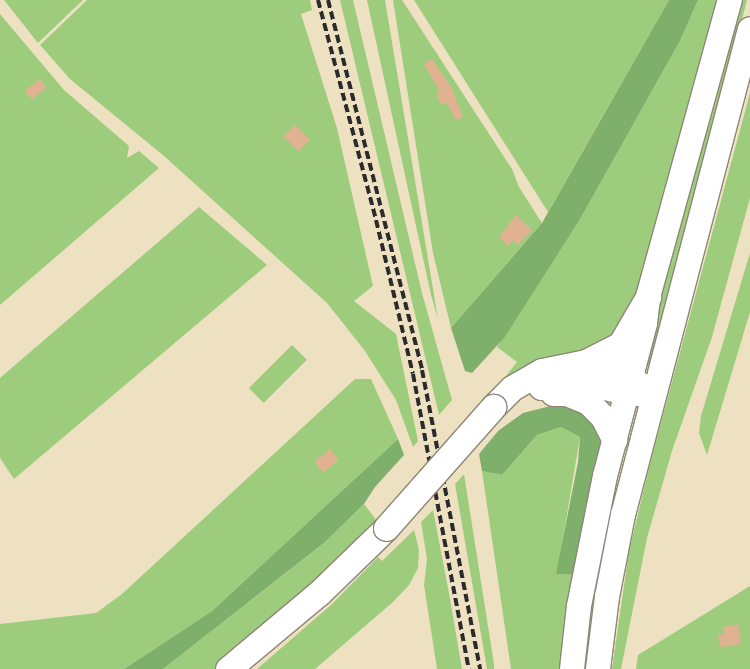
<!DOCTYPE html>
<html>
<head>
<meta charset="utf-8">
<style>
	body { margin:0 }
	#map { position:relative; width:750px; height:669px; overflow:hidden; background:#eee1c1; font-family:"Indie Flower",sans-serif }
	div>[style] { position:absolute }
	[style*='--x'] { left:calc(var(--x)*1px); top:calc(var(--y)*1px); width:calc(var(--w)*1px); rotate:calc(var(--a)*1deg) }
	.green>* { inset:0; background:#9dcd7c; transform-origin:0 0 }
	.forest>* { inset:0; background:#7eb06c }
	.building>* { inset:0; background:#e0b292; transform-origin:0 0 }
	.roads { filter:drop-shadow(1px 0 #8c8676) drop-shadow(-1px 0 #8c8676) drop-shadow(0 1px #8c8676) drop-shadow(0 -1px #8c8676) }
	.primary>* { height:24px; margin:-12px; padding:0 12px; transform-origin:12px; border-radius:12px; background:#fff }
	.trunk>* { height:25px; margin:-12.5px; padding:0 12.5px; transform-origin:12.5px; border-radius:12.5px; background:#fff }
	.rail>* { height:4px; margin-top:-2px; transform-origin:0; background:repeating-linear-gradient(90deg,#2b2b2b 0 8px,transparent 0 12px) }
	.bridges { filter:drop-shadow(1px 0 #8c8676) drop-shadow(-1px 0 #8c8676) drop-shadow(0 1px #8c8676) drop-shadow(0 -1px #8c8676) }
	.trunk-bridge>* { height:25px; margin:-12.5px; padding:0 12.5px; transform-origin:12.5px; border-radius:12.5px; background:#fff }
	span { translate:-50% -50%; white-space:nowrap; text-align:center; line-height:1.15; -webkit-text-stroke:5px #fbf7ec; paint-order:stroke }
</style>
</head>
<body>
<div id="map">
	<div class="green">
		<div style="clip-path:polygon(4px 0,83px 0,38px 43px)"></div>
		<div style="clip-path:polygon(87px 0,310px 0,312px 10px,301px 14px,337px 128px,373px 286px,354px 301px,396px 334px,418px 441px,413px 447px,396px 400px,365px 351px,327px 303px,164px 156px,70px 79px,40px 45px)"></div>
		<div style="clip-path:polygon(340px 0,353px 0,422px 293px,452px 400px,439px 415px)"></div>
		<div style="clip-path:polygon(367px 0,385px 0,438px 319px,431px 295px)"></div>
		<div style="clip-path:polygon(393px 0,402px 0,512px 169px,519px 187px,542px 223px,451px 328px,433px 253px)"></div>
		<div style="clip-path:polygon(414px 0,669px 0,548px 212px)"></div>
		<div style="clip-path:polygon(698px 0,720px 0,634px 310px,603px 349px,559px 359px,554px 355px,492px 393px,517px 362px,497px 347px,579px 221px,680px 41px)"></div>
		<div style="clip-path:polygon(742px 0,747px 0,670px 294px,651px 361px,642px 375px,644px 348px)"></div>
		<div style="clip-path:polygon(0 14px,64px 90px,129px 146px,127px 158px,139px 151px,159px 168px,0 305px)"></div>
		<div style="clip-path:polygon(750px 93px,750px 198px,712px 337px,672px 451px,647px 538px,621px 669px,612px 669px,629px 551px,652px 456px)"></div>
		<div style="clip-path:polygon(199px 207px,267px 265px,14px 479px,0 458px,0 378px)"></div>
		<div style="clip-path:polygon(750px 253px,750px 312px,707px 455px,699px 433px,701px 416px)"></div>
		<div style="left:292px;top:345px;width:21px;height:61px;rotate:45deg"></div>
		<div style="clip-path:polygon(355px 379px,371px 379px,398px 439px,212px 611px,124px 669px,0 669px,0 624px,96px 613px,122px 594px)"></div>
		<div style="clip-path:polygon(561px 427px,580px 437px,557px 574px,576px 575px,564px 669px,511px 669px,482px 471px,502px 475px,537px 435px)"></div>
		<div style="clip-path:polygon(464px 474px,494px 664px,494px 669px,487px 669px,455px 484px)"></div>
		<div style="clip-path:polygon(364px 504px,380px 525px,217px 669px,163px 669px,323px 544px)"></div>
		<div style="clip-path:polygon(433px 510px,449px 593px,462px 669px,437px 669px,424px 585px,427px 559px,421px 522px)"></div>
		<div style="clip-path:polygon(414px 530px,419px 550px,418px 568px,409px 585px,393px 602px,315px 669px,257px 669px,331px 605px,378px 557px,382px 561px)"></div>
		<div style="clip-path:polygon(750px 586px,750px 669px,636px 669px,638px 655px)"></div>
	</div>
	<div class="forest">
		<div style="clip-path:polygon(669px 0,698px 0,680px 41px,579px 221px,504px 338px,472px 373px,465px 371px,451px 328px,542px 223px)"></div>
		<div style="clip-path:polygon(562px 403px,589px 417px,602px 439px,602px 463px,576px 575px,556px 574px,578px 462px,580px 437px,561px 427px,537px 435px,502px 475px,482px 471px,479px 454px,498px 431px,523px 413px)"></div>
		<div style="clip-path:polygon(398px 439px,404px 455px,375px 487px,364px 504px,324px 543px,163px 669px,124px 669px,212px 611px)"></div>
	</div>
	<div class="building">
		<div style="clip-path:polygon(432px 59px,451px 87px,463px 117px,456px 120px,446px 102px,441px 105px,436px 93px,440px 92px,424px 64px)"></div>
		<div style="left:40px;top:79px;width:11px;height:19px;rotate:52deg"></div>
		<div style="left:295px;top:125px;width:21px;height:16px;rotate:45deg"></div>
		<div style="clip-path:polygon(516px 215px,532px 230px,518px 245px,513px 240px,508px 246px,499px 237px)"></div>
		<div style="left:330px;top:449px;width:14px;height:20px;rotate:51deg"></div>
		<div style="clip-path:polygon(738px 624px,741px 644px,720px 647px,718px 635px,724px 634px,723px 627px)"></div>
	</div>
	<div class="roads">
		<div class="primary">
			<div style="--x:572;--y:669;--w:63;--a:-83.7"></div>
			<div style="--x:579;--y:606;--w:133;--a:-78.7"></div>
			<div style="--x:605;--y:476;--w:158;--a:-75.3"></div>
			<div style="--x:645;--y:323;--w:26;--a:-83"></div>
			<div style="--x:648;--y:297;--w:308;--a:-74.6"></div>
			<div style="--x:598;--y:669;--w:73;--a:-82.9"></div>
			<div style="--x:607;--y:597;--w:84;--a:-79"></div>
			<div style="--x:623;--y:515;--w:502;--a:-75.36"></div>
		</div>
		<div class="trunk">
			<div style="--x:586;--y:362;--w:38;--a:-27"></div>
			<div style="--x:620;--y:345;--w:56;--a:-59.7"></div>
			<div style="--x:541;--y:387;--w:18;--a:-19"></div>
			<div style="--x:558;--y:381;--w:16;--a:-4"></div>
			<div style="--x:574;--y:380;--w:53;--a:13"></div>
			<div style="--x:626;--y:392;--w:25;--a:5"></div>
			<div style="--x:553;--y:393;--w:13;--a:0"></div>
			<div style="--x:566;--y:393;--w:24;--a:22"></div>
			<div style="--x:588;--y:402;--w:21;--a:45"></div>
			<div style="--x:603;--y:417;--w:25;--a:63"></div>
			<div style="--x:493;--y:407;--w:27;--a:-45"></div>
			<div style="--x:512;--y:388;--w:34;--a:-30"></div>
			<div style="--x:542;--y:371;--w:45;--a:-11.6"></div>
			<div style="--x:586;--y:362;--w:33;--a:12"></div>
			<div style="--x:618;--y:369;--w:43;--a:35.5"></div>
			<div style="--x:228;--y:669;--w:119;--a:-39.9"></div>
			<div style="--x:319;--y:593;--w:93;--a:-44.1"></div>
		</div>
	</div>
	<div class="rail">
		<div style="--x:318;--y:0;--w:228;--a:75.2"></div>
		<div style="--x:376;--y:220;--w:158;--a:76.5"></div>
		<div style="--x:413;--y:374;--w:300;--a:79.3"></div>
		<div style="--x:328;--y:0;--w:382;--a:75.7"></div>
		<div style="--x:422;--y:370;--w:305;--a:79"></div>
	</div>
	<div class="bridges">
		<div class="trunk-bridge">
			<div style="--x:386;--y:528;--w:162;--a:-48.5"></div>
		</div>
	</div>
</div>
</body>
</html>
